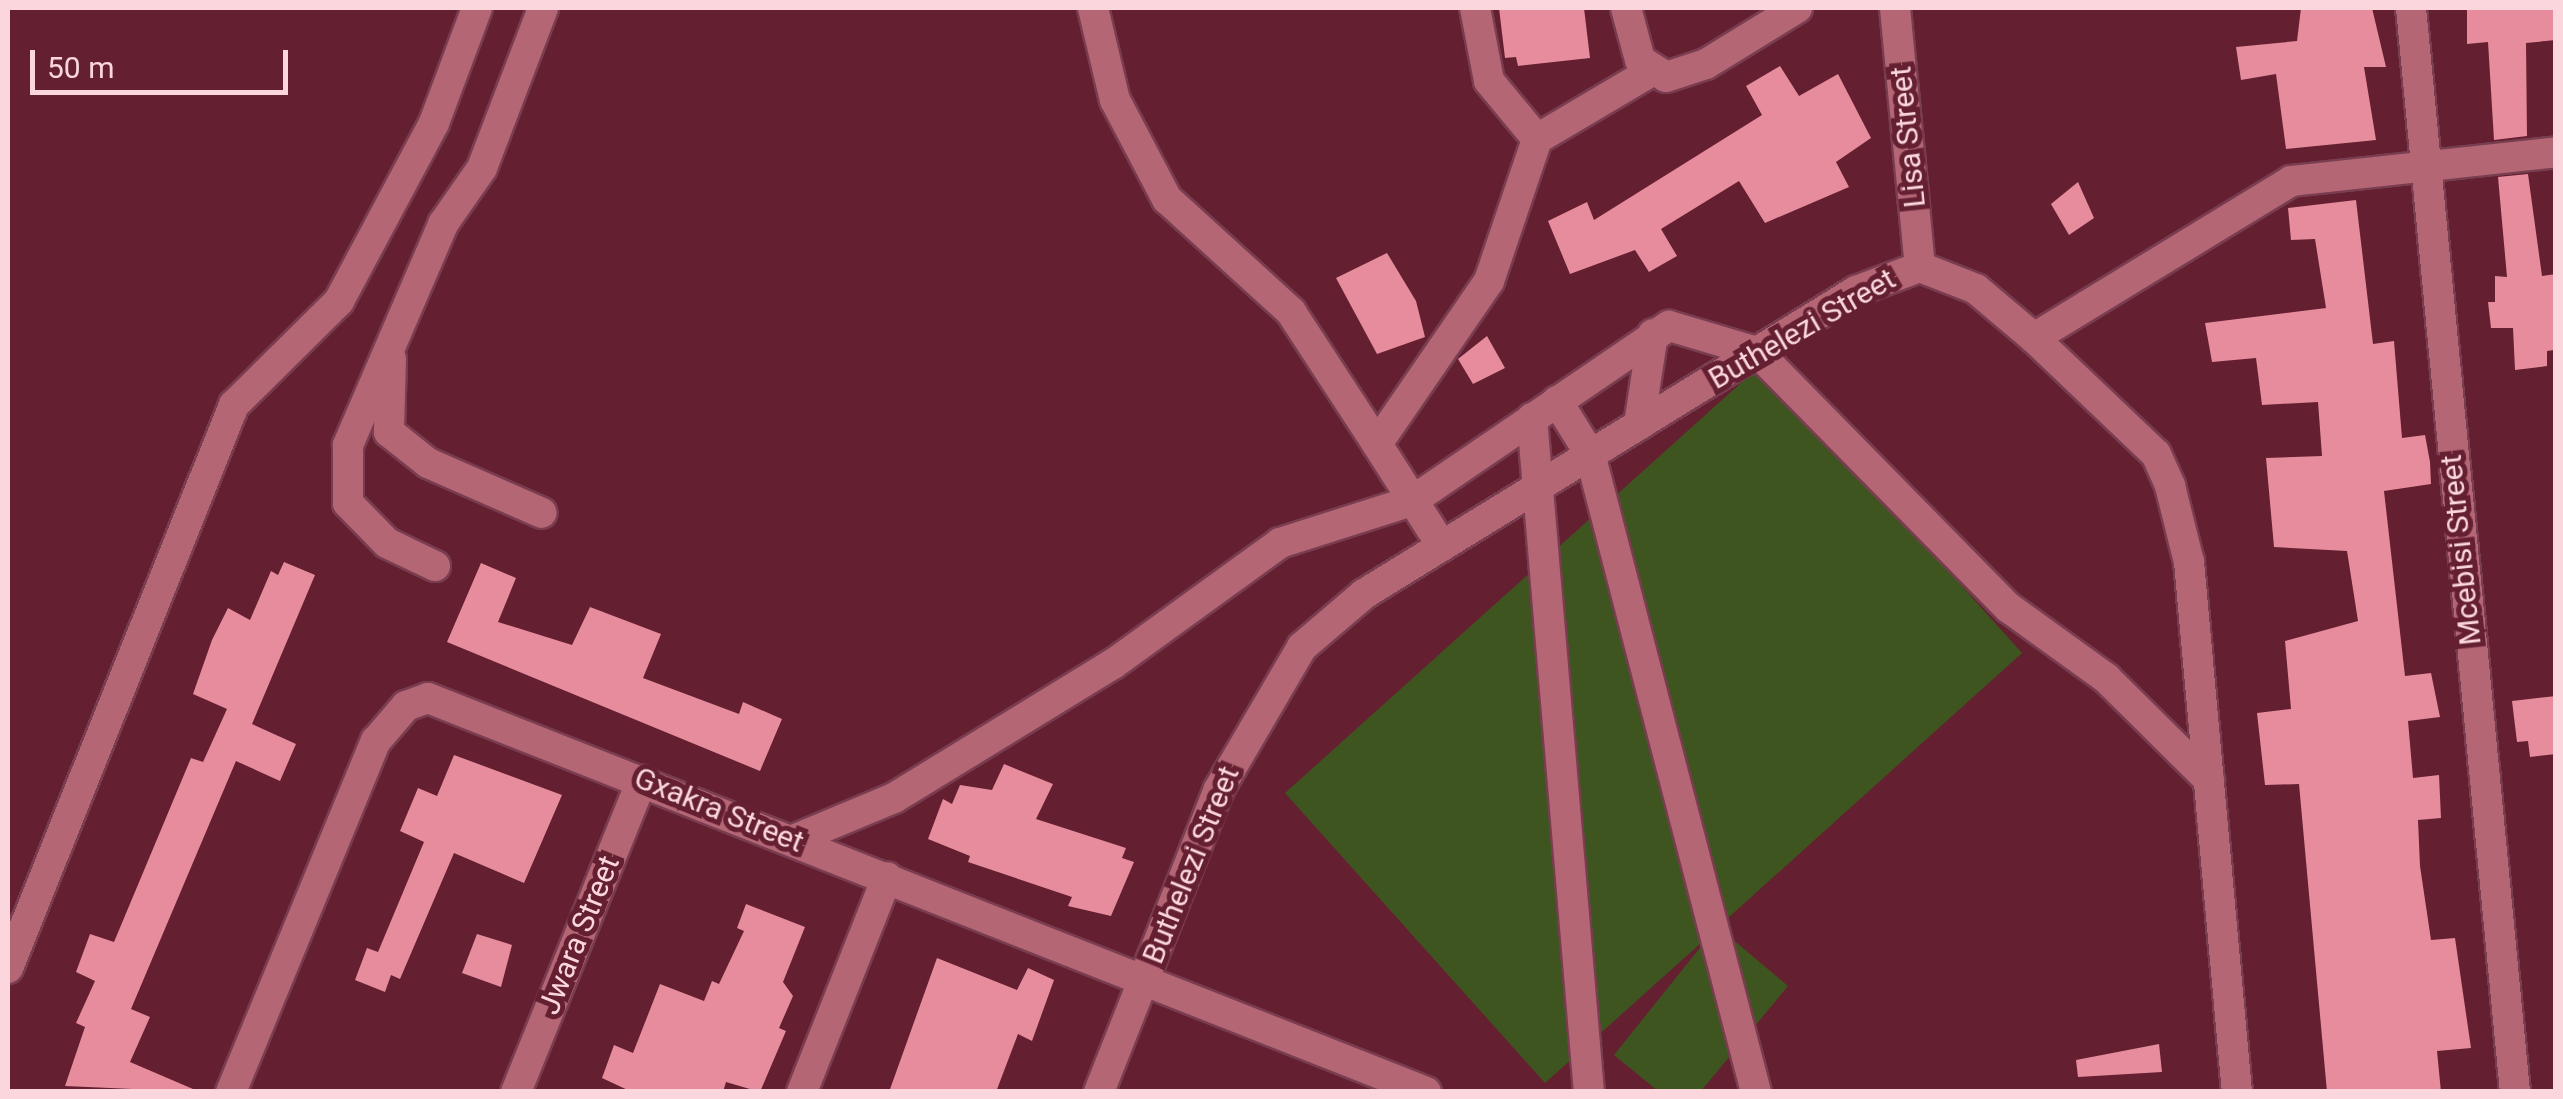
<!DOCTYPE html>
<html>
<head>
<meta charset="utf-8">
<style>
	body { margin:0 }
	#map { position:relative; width:2563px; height:1099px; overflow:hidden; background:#641f31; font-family:Roboto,sans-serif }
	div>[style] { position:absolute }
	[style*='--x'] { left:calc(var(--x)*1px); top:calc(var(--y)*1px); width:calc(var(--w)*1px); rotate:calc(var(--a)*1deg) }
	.green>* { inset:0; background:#3f551f }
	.building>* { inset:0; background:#e68c9d }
	.roads { filter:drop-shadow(2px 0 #793d50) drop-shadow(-2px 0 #793d50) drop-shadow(0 2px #793d50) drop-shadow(0 -2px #793d50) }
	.minor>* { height:30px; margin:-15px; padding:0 15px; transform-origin:15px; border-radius:15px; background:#b46675 }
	span { translate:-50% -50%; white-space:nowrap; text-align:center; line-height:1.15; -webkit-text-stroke:10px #641f31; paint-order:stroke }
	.street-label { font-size:30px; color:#fbd7dd }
	.frame { position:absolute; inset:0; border:10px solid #fbd7dd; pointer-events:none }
	.scale { position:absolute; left:30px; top:50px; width:258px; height:45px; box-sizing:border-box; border:5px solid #fbd7dd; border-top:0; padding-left:12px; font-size:30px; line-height:35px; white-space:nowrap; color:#fbd7dd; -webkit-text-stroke:8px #641f31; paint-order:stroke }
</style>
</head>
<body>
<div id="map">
	<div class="green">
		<div style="clip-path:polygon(1762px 364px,2022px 653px,1718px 927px,1788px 986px,1701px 1091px,1658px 1091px,1614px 1055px,1711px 934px,1545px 1083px,1285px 793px)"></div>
	</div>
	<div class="building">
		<div style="clip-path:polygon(1499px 8px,1584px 8px,1590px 58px,1518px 66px,1516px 57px,1505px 58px)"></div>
		<div style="clip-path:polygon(2301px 8px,2372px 8px,2386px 67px,2364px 67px,2376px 140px,2286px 149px,2276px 74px,2241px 80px,2236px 47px,2297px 41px)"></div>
		<div style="clip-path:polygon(2467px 8px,2556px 8px,2556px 40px,2526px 43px,2527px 136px,2494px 140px,2488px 42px,2467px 44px)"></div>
		<div style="clip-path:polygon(1780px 66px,1799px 96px,1838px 74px,1871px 138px,1836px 162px,1849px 187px,1765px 223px,1739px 181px,1661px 229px,1677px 256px,1649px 272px,1635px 250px,1570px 274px,1548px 221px,1587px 202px,1594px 220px,1762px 115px,1746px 86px)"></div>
		<div style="clip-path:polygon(2528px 174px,2542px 276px,2556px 274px,2554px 350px,2547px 351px,2547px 366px,2515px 370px,2513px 328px,2491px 328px,2488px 302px,2495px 302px,2495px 276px,2507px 277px,2498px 177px)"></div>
		<div style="clip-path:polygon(2078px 182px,2094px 218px,2069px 235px,2051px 204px)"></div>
		<div style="clip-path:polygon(2356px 200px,2373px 344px,2394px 341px,2402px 438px,2425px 435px,2430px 462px,2431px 484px,2384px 491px,2405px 676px,2431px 673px,2440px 717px,2408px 721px,2413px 778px,2439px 775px,2441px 818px,2418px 820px,2420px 866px,2431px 940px,2455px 938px,2471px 1048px,2437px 1051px,2441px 1092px,2327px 1092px,2299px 784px,2265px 785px,2257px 713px,2291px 709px,2285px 641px,2358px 621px,2347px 551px,2274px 547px,2266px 458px,2322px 456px,2318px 402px,2262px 405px,2256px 358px,2212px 362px,2205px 323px,2326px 308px,2315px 239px,2291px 240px,2288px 208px)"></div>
		<div style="clip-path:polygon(1387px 253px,1416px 301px,1425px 337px,1377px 354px,1336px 278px)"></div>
		<div style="clip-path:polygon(1487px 336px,1505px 368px,1473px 384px,1458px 359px)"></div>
		<div style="clip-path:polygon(284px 562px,315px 575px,252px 724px,296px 744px,280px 781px,236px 761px,131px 1009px,150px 1017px,130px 1062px,200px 1092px,65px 1086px,85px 1027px,76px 1023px,95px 981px,76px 972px,90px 934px,114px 942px,191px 758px,203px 762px,227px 709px,193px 694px,212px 640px,228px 608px,250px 620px,271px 571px,278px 575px)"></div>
		<div style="clip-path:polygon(481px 563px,516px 578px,498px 622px,572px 645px,590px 607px,661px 634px,643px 678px,739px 714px,743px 702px,782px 719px,760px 771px,447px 642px)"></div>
		<div style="clip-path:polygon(2556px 696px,2556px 754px,2530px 757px,2528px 741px,2517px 742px,2512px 701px)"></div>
		<div style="clip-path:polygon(454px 755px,562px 795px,524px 883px,454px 853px,400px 979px,391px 975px,385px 992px,355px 980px,367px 948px,378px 952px,424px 842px,400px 831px,418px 788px,437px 796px)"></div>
		<div style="clip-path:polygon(1004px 764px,1053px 784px,1036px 819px,1126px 848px,1122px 858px,1134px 862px,1111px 916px,1068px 906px,1072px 897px,968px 862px,970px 856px,928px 839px,943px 799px,952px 804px,960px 785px,992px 790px)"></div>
		<div style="clip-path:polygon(746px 904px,805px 927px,783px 982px,793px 996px,779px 1028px,786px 1031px,760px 1092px,726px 1082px,723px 1092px,632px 1092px,602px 1078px,614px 1045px,633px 1053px,660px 984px,704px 1001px,712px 981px,719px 984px,744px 931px,737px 928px)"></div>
		<div style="clip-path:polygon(477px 934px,512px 945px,501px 987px,462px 973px)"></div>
		<div style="clip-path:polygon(937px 958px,1017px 990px,1028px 968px,1054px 980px,1032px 1041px,1018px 1034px,996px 1092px,889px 1092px)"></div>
		<div style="clip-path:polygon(2159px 1044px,2162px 1072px,2078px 1077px,2076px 1060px)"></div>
	</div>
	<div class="roads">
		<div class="minor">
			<div style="--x:1093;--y:8;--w:95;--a:76.6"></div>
			<div style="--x:1115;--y:100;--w:112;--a:62.3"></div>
			<div style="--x:1167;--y:199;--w:168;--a:42.3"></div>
			<div style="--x:1291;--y:312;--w:158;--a:56.9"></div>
			<div style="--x:1475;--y:8;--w:74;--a:79.1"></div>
			<div style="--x:1489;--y:81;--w:75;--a:50.4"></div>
			<div style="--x:1626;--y:8;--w:54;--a:74.9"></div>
			<div style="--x:1640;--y:60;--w:31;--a:33"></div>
			<div style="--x:1666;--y:77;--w:42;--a:-18"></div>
			<div style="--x:1706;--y:64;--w:107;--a:-31.6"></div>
			<div style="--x:1895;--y:8;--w:260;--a:84.5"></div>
			<div style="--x:2411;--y:8;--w:1089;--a:84.52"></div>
			<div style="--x:2034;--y:338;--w:301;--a:-31.4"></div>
			<div style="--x:2291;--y:181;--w:267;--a:-6.2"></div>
			<div style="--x:391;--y:359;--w:73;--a:91.6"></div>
			<div style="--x:389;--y:432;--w:50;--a:38.5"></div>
			<div style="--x:428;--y:463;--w:124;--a:23.7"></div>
			<div style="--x:1557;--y:401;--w:62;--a:58.1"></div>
			<div style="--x:1590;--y:454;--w:659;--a:75.42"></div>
			<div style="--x:1532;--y:418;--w:676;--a:85.17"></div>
			<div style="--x:1639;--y:425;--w:92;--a:-81.3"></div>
			<div style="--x:1442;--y:546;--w:121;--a:-122.5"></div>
			<div style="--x:1377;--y:444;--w:198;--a:-55.5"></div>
			<div style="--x:1489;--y:281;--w:150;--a:-71.3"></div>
			<div style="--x:1537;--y:139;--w:134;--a:-30.6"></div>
			<div style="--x:435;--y:566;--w:53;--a:-154.4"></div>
			<div style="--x:387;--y:543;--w:56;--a:-134.3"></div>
			<div style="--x:348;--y:503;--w:58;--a:-90"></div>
			<div style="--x:348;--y:445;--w:241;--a:-66.7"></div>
			<div style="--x:443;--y:224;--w:68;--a:-55.1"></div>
			<div style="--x:482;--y:168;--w:171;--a:-69.1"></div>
			<div style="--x:793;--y:840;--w:109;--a:-22.6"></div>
			<div style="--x:894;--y:798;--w:257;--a:-31.5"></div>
			<div style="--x:1113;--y:664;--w:206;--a:-35.9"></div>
			<div style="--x:1280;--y:543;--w:139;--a:-17.7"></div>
			<div style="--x:1412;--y:501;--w:311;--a:-34.3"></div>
			<div style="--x:1669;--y:326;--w:92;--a:16.5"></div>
			<div style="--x:1757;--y:352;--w:359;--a:45.5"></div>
			<div style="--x:2009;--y:608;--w:120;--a:35.8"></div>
			<div style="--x:2106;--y:678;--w:145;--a:44.7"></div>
			<div style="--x:8;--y:968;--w:607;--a:-68.13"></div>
			<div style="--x:234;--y:405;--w:148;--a:-44.7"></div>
			<div style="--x:339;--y:301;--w:202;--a:-61.9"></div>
			<div style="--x:434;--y:123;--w:123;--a:-69.5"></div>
			<div style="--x:231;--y:1092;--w:380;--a:-67.6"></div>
			<div style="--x:376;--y:741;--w:46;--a:-49.4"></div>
			<div style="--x:406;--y:706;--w:23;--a:-20"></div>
			<div style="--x:428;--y:698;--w:1073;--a:21.54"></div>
			<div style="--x:516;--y:1092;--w:336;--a:-68"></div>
			<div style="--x:802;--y:1092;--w:231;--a:-68.4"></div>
			<div style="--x:1099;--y:1092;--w:326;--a:-68.4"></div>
			<div style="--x:1219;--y:789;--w:164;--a:-59.7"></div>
			<div style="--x:1302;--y:647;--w:82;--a:-40.5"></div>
			<div style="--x:1364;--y:594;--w:578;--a:-31.63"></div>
			<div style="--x:1856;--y:291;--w:68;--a:-20.6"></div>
			<div style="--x:1920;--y:267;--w:60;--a:21.4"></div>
			<div style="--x:1976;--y:289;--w:76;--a:40.2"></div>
			<div style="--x:2034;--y:338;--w:168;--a:43.6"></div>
			<div style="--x:2156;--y:454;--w:35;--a:66"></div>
			<div style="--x:2170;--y:486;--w:78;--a:76"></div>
			<div style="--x:2189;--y:562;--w:532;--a:84.83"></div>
		</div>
	</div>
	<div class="street-label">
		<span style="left:1908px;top:137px;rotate:-96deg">Lisa Street</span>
		<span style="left:1802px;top:329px;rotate:-30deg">Buthelezi Street</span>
		<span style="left:2461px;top:550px;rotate:-96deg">Mcebisi Street</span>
		<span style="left:719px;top:810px;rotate:22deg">Gxakra Street</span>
		<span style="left:1191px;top:865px;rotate:-68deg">Buthelezi Street</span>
		<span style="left:579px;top:935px;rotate:-68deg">Jwara Street</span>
	</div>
	<div class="frame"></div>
	<div class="scale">50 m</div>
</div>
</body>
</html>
